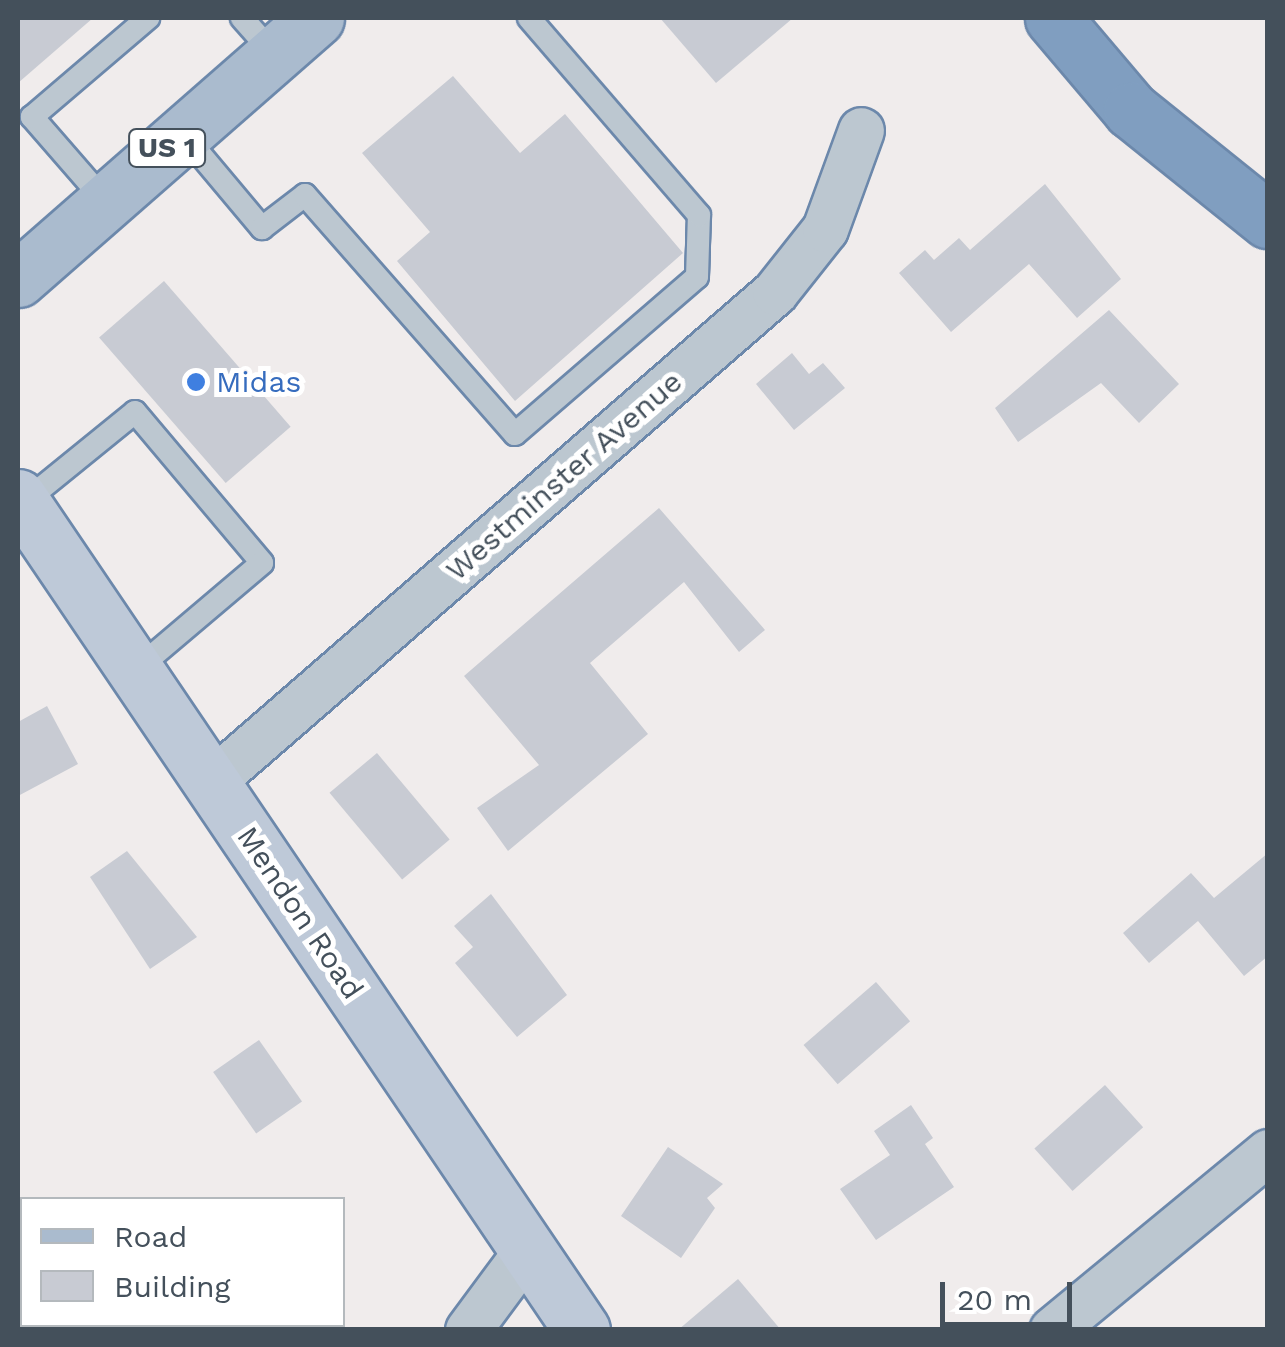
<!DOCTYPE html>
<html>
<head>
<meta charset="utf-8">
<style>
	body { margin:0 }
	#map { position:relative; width:1285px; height:1347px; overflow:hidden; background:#f0ecec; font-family:"Work Sans",sans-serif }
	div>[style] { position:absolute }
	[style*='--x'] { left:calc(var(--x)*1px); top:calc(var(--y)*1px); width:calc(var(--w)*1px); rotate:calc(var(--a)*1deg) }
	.building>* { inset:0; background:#c8cbd3; transform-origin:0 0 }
	.roads { filter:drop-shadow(2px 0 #6c88ab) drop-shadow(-2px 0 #6c88ab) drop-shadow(0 2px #6c88ab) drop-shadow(0 -2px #6c88ab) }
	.lane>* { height:22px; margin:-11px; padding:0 11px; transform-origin:11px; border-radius:11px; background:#bcc7d0 }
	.street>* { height:45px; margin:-22.5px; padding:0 22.5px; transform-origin:22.5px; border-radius:22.5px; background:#bcc7d0 }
	.secondary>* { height:55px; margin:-27.5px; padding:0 27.5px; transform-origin:27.5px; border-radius:27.5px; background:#bec9d8 }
	.primary>* { height:55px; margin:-27.5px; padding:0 27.5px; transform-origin:27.5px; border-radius:27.5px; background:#aabbce }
	.highway>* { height:55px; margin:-27.5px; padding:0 27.5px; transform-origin:27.5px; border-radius:27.5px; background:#809ec0 }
	.dots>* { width:28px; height:28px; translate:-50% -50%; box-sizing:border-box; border:5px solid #fff; border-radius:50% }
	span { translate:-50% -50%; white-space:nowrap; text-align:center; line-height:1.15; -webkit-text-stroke:10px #fff; paint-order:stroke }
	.shield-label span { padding:2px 8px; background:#fff; border:2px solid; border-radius:8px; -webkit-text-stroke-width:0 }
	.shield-label { font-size:28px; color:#44505b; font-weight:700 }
	.shop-label { font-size:30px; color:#366cbe }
	.left { translate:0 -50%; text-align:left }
	.street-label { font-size:30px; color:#44505b }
	.frame { position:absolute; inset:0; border:20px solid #44505b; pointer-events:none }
	.legend { position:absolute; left:20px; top:1197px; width:325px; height:130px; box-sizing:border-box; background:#fff; border:2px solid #b4b9bd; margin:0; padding:12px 18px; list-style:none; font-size:30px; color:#44505b }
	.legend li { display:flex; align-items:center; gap:20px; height:50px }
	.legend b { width:50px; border:2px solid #b4b9bd }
	.scale { position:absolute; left:940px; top:1282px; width:132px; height:45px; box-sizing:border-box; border:5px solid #44505b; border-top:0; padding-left:12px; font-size:30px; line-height:35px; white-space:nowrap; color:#44505b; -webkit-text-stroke:8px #fff; paint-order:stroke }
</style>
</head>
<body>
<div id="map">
	<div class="building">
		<div style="clip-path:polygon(18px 18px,93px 18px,18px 83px)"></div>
		<div style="clip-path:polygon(660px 18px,793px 18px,716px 83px)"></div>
		<div style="clip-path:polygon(453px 76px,520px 153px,565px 114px,683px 253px,515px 401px,397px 261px,430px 232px,362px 153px)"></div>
		<div style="clip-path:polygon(1045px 184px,1121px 279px,1077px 318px,1029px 264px,951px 332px,899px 273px,925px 250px,934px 260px,959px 238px,970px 250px)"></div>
		<div style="left:164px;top:281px;width:193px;height:86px;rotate:49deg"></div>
		<div style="clip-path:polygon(1109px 310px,1179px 384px,1139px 423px,1101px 383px,1018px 442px,995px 408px)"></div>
		<div style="clip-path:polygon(792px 353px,809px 374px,823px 363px,845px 388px,794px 430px,756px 384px)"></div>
		<div style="clip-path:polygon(659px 508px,765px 630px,739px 652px,684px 582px,590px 663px,648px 734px,508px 851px,477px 808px,539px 765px,464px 676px)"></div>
		<div style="clip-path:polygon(47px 706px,78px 764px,18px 796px,18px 722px)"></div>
		<div style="left:377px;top:753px;width:113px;height:62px;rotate:50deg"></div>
		<div style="clip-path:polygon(127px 851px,197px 937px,150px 969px,90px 877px)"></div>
		<div style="clip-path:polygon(1268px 853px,1268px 956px,1244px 976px,1198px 921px,1149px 963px,1123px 933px,1191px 873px,1214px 898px)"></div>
		<div style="clip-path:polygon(491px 894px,567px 995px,517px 1037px,455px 963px,473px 947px,454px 926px)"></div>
		<div style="left:876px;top:982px;width:52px;height:96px;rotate:49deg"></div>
		<div style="left:259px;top:1040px;width:75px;height:56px;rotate:55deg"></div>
		<div style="left:1105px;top:1085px;width:57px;height:95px;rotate:48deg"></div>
		<div style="clip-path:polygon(911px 1105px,933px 1138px,925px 1144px,954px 1187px,876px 1240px,840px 1189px,890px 1155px,874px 1131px)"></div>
		<div style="clip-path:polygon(668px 1147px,723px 1184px,707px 1198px,715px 1208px,681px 1258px,621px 1216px)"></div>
		<div style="clip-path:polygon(738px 1279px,781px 1330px,678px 1330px)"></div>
	</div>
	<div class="roads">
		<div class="lane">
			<div style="--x:242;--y:18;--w:48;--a:48.4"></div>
			<div style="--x:183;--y:134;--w:123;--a:50"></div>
			<div style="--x:262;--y:228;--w:54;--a:-37.5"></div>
			<div style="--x:305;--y:195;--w:318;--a:48.7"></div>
			<div style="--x:515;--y:434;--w:240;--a:-40.8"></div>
			<div style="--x:697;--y:277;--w:62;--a:-88.2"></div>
			<div style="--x:699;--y:215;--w:260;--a:-130.8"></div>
			<div style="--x:106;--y:202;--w:113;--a:-131"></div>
			<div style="--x:32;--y:117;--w:153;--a:-40.5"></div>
			<div style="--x:23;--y:503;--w:144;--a:-39.1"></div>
			<div style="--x:135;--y:412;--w:197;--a:49.9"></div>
			<div style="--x:262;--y:563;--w:165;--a:139.7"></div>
		</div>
		<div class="street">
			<div style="--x:211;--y:782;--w:747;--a:-40.98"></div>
			<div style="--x:775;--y:292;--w:80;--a:-51.6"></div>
			<div style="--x:825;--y:229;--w:105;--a:-70"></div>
			<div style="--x:468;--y:1330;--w:101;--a:-53.5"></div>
			<div style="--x:1052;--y:1330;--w:280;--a:-39.5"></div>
		</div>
		<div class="secondary">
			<div style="--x:18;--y:497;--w:1006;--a:55.9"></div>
		</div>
		<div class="primary">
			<div style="--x:18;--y:279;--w:396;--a:-41.2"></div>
		</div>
		<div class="highway">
			<div style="--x:1053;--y:18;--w:121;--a:49.7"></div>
			<div style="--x:1131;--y:110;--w:176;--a:38.8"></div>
		</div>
	</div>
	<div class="dots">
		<div style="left:196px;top:382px;background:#3f7fe0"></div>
	</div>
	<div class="shield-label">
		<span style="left:167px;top:148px">US 1</span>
	</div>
	<div class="shop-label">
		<span class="left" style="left:216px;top:382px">Midas</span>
	</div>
	<div class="street-label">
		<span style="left:564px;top:476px;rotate:-41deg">Westminster Avenue</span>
		<span style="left:300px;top:913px;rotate:56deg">Mendon Road</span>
	</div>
	<div class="frame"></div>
	<ul class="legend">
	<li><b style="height:12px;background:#aabbce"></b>Road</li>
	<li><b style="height:28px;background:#c8cbd3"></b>Building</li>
	</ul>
	<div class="scale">20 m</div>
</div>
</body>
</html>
